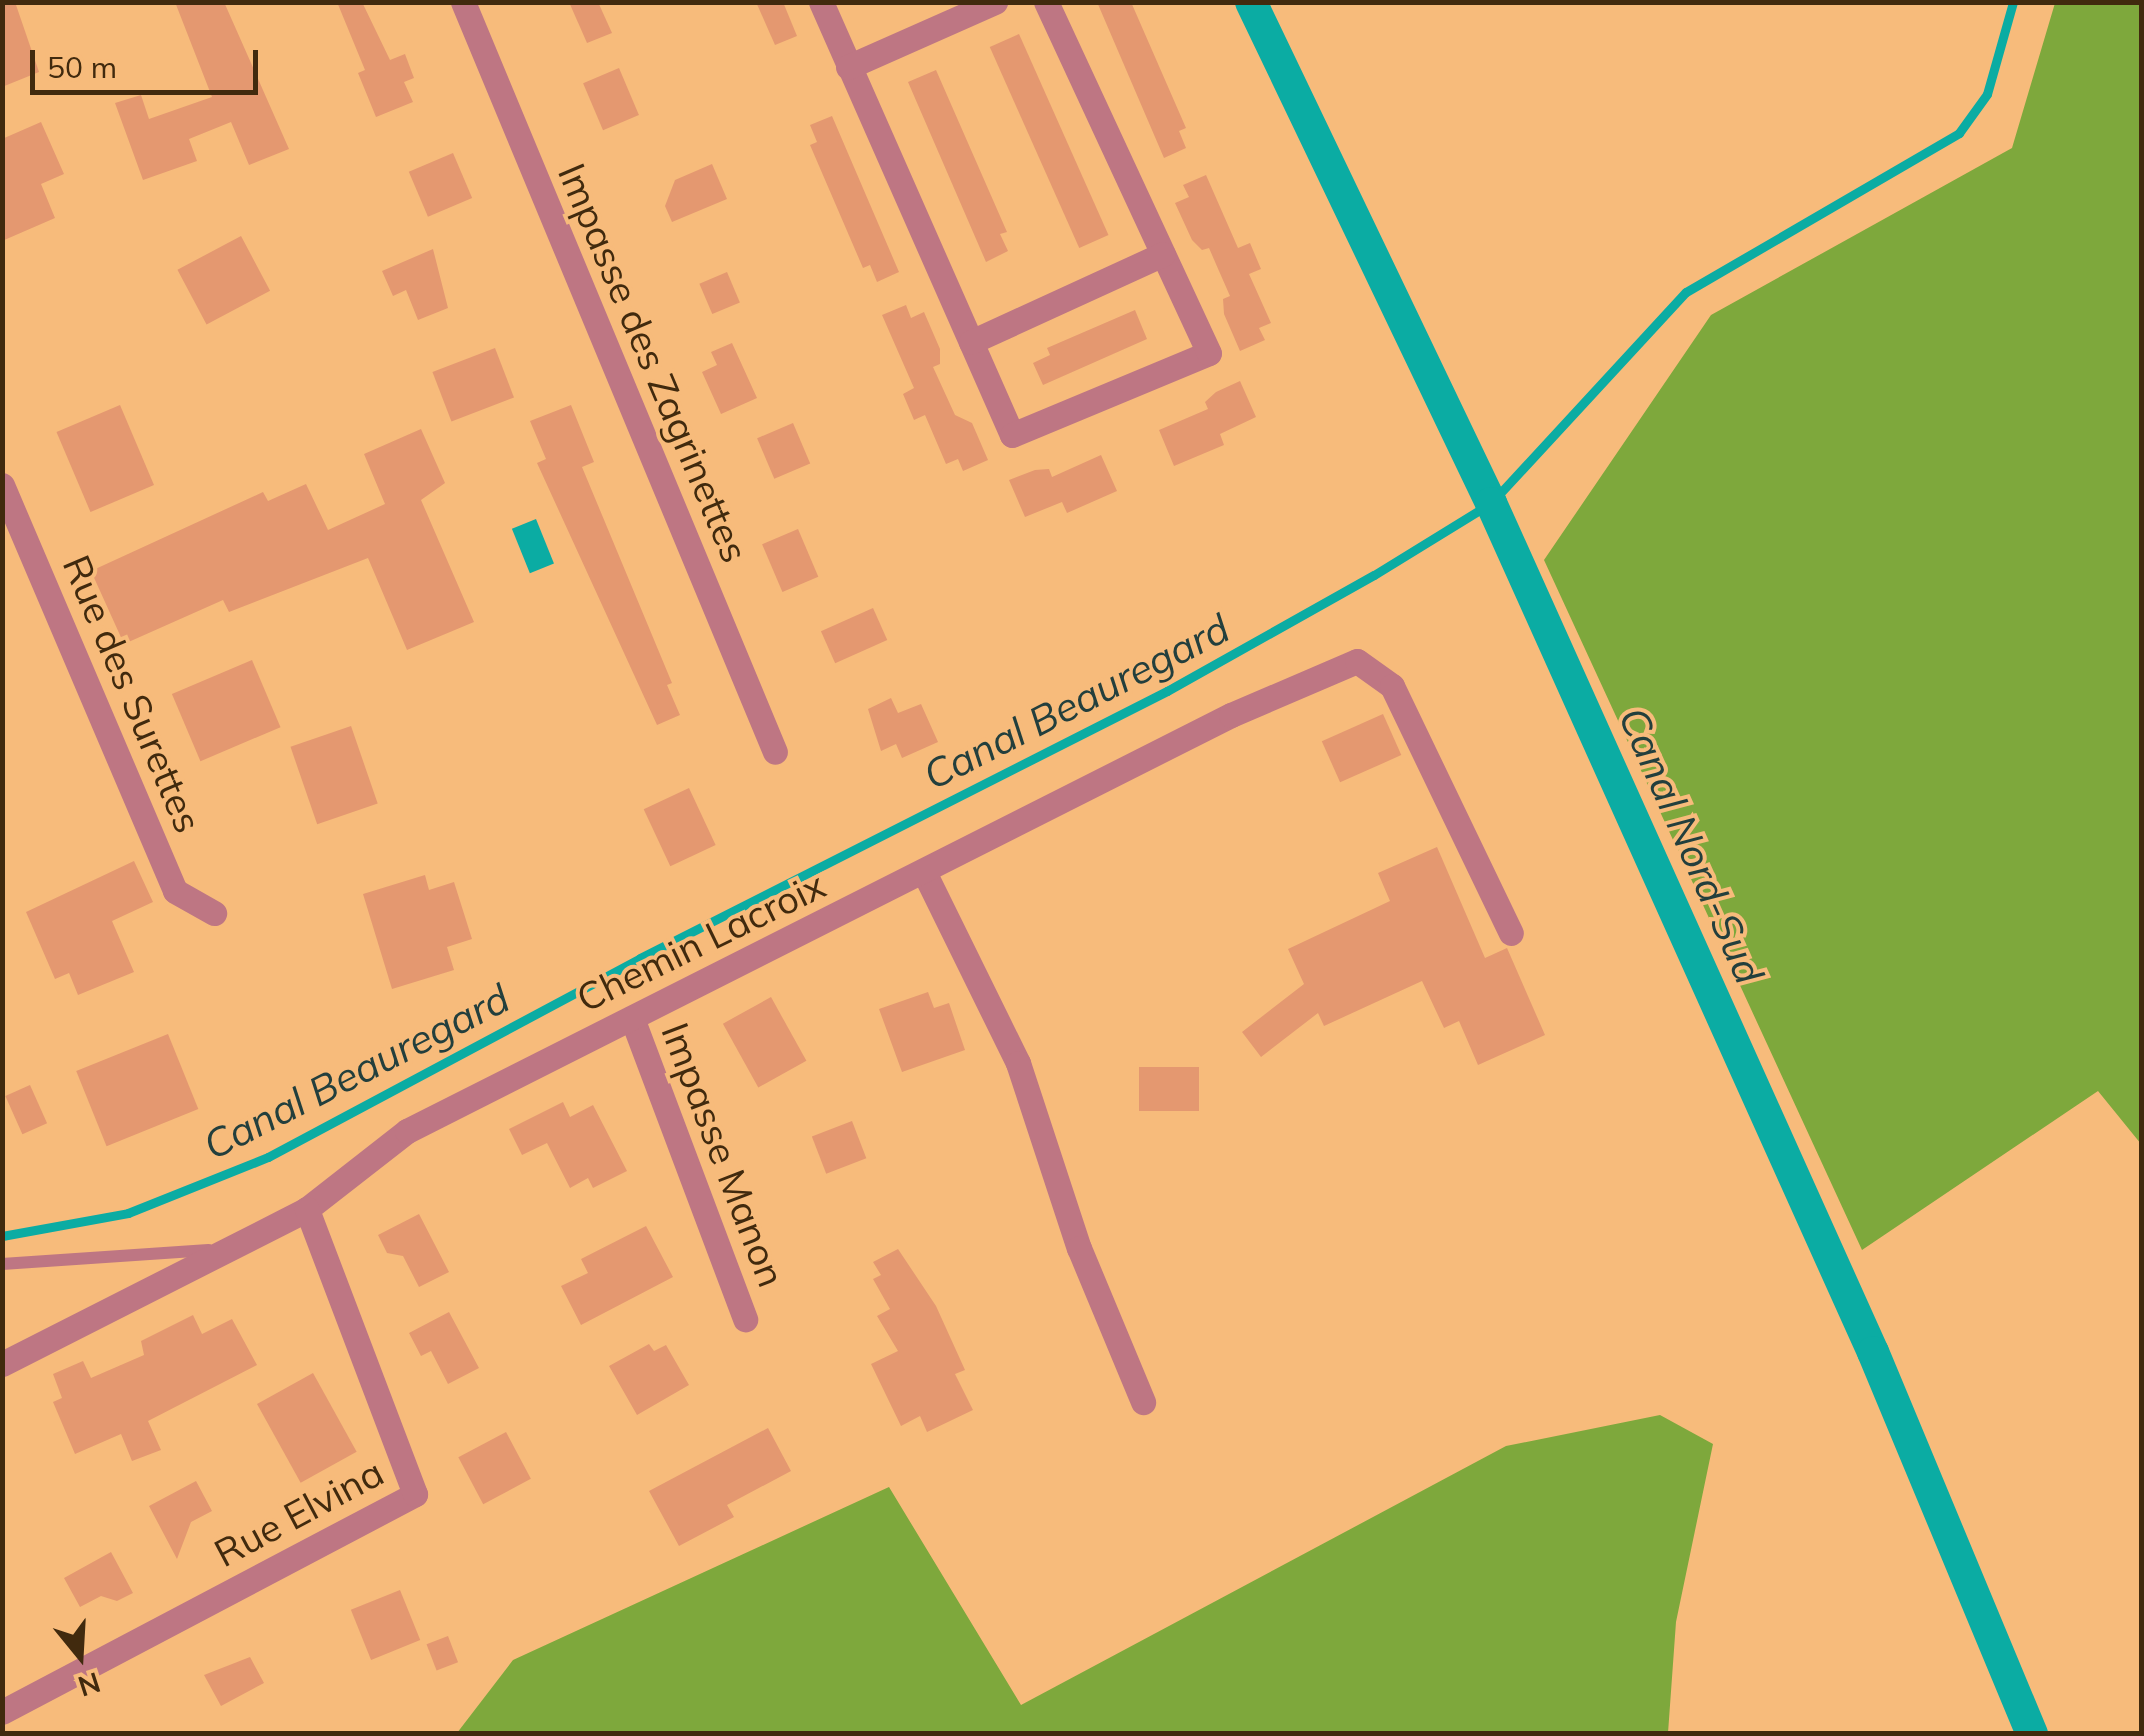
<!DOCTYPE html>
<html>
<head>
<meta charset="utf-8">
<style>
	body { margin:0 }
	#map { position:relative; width:2144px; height:1736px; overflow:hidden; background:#f7bb7b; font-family:Mulish,sans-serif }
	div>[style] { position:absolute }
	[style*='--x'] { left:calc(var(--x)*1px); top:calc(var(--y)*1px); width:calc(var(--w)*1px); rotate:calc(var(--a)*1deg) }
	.forest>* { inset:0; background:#7ea83c }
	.water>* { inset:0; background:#0baca3; transform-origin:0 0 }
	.stream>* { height:9px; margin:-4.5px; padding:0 4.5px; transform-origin:4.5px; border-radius:4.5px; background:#0baca3 }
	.canal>* { height:32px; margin:-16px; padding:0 16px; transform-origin:16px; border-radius:16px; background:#0baca3 }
	.building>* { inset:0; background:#e49870; transform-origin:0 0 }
	.lane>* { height:12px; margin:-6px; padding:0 6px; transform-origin:6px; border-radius:6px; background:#be7683 }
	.street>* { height:25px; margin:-12.5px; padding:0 12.5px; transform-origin:12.5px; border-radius:12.5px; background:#be7683 }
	span { translate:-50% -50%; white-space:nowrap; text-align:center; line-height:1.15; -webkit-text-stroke:8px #f7bb7b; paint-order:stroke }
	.street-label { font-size:38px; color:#412a0e }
	.water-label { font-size:40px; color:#233f3d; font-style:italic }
	.frame { position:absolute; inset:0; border:5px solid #412a0e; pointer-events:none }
	.north { position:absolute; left:30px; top:1606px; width:100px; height:100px; -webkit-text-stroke:8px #f7bb7b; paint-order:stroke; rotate:162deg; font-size:28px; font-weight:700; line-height:40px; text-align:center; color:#412a0e }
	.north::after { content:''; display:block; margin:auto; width:35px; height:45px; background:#412a0e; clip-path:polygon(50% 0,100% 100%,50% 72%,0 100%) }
	.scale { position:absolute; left:30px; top:50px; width:228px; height:45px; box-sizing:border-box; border:5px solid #412a0e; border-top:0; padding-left:12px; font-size:30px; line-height:35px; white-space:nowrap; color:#412a0e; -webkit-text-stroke:8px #f7bb7b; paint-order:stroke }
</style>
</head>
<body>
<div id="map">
	<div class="forest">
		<div style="clip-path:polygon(2055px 3px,2141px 3px,2141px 1144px,2098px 1091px,1862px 1250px,1544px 560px,1711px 315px,2012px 148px)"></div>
		<div style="clip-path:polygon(1660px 1415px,1713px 1444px,1676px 1622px,1668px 1733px,457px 1733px,513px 1660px,889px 1487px,1021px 1705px,1506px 1446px)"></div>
	</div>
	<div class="water">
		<div style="left:536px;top:519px;width:48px;height:26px;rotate:68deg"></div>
	</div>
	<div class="stream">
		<div style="--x:2;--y:1236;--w:128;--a:-10.3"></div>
		<div style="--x:128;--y:1213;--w:151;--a:-21.8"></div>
		<div style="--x:268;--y:1157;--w:422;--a:-28.1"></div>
		<div style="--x:640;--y:958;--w:591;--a:-26.87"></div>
		<div style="--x:1167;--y:691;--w:237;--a:-29.3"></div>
		<div style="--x:1374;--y:575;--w:137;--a:-31.6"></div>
		<div style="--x:1491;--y:503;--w:287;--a:-47.3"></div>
		<div style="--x:1686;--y:292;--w:316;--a:-30.2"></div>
		<div style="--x:1959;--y:133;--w:48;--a:-54.3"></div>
		<div style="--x:1987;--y:94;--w:96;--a:-74.2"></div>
	</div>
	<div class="canal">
		<div style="--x:1251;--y:2;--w:556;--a:64.4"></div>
		<div style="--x:1491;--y:503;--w:931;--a:65.78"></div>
		<div style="--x:1873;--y:1352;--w:414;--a:67.4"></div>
	</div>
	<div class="building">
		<div style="clip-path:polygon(2px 2px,15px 2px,39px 72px,2px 87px)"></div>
		<div style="clip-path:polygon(175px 2px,224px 2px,289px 149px,249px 165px,231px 122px,189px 139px,197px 161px,143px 180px,115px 103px,141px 95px,149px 119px,212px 97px)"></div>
		<div style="clip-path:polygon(337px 2px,362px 2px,390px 60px,405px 54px,414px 78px,404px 82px,413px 102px,376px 117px,358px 73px,365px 70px)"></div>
		<div style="clip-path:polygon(569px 2px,598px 2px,612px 33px,587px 43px)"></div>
		<div style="clip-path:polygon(756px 2px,783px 2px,797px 36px,775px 45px)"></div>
		<div style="clip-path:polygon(1097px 2px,1131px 2px,1186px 128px,1179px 131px,1186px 148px,1164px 158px)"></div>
		<div style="left:1019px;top:34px;width:220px;height:32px;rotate:66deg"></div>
		<div style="left:619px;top:68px;width:51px;height:39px;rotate:67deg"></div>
		<div style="clip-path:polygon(936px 70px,1007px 232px,1000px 234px,1008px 251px,986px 262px,908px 82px)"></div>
		<div style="clip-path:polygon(832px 116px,899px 272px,877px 282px,870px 265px,863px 268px,810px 145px,817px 142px,810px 125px)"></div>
		<div style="clip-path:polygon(41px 122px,64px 174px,41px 184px,55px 218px,2px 241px,2px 139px)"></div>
		<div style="left:453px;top:153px;width:49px;height:48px;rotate:67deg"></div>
		<div style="clip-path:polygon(712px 164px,727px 199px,672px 222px,665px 206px,675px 180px)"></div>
		<div style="clip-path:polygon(1206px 175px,1238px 248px,1250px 243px,1261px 269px,1249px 274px,1271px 323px,1259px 328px,1265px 340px,1240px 351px,1224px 314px,1223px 299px,1230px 296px,1219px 271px,1209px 248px,1202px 250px,1192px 240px,1175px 203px,1189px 197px,1183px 185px)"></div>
		<div style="left:241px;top:236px;width:62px;height:72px;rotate:62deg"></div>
		<div style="clip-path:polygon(433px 249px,448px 308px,418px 320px,406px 290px,393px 296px,382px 271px)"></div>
		<div style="left:727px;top:272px;width:33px;height:30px;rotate:67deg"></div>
		<div style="clip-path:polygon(906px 305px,911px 318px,924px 312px,940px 349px,940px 364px,933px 367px,955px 415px,972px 423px,988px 460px,963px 471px,958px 459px,946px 464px,925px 415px,914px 420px,903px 394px,914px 388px,882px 315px)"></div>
		<div style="clip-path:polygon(1135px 310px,1147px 339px,1043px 385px,1033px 363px,1050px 355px,1047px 348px)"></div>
		<div style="clip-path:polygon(732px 343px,757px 398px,721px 414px,702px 372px,717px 365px,711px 352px)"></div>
		<div style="left:495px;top:348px;width:53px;height:67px;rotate:69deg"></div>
		<div style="clip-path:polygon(1240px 381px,1256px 417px,1220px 434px,1224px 445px,1174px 466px,1159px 430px,1208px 409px,1205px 402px,1216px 392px)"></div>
		<div style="left:120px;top:405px;width:87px;height:69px;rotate:67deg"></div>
		<div style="clip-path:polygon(571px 405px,594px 462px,582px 467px,672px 683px,667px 685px,680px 715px,657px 725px,537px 463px,546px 459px,530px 421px)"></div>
		<div style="left:793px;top:423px;width:44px;height:39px;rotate:67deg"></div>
		<div style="clip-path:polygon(421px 429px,445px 483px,421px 500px,474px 622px,407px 650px,368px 558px,229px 612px,223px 600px,124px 644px,91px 571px,263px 492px,268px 501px,306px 484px,328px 530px,385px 504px,364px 454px)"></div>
		<div style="clip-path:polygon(1101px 455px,1117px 491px,1067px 513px,1062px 502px,1025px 517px,1009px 480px,1035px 470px,1049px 469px,1052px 477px)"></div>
		<div style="left:798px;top:529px;width:52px;height:39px;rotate:67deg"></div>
		<div style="left:873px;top:608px;width:35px;height:57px;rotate:66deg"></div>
		<div style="left:252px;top:660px;width:73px;height:87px;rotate:67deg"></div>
		<div style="clip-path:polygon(891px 698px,898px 713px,921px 704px,938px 742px,902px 758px,896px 744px,881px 751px,868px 709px)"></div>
		<div style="left:1383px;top:714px;width:45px;height:67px;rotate:66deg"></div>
		<div style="left:351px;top:726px;width:82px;height:64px;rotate:71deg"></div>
		<div style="left:689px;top:788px;width:63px;height:50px;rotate:65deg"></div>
		<div style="clip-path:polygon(1437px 847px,1485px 958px,1507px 948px,1545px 1035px,1478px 1065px,1459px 1021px,1444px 1028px,1422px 981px,1324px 1026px,1318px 1013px,1261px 1057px,1242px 1032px,1304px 984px,1288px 949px,1390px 901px,1378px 873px)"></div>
		<div style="clip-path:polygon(134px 861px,153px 902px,112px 921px,134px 972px,78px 995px,69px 973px,55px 979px,26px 912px)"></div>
		<div style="clip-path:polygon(425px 875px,429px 890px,454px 882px,472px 939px,447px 947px,454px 970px,392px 989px,363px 894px)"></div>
		<div style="clip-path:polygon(928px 992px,934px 1008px,949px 1003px,965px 1050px,902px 1072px,879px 1009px)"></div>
		<div style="left:771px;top:997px;width:73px;height:55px;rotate:61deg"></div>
		<div style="left:168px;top:1034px;width:81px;height:99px;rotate:68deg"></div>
		<div style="left:1139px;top:1067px;width:60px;height:44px"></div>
		<div style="left:30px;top:1085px;width:42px;height:27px;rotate:66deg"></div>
		<div style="clip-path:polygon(563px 1102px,570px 1117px,593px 1105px,627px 1171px,593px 1188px,588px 1178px,570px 1188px,547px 1143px,522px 1155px,509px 1129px)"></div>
		<div style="left:852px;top:1121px;width:40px;height:43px;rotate:69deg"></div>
		<div style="clip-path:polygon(419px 1214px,449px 1272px,419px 1287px,403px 1256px,387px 1253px,378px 1235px)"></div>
		<div style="clip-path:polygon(646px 1226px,673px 1277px,581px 1325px,561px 1286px,588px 1273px,581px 1259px)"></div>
		<div style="clip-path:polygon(898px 1249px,936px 1306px,965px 1370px,955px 1374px,973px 1410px,927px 1432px,920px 1416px,901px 1426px,871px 1364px,898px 1351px,877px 1316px,890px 1309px,873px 1279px,881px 1275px,873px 1262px)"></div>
		<div style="clip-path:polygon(449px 1312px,479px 1368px,448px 1384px,431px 1351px,421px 1356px,409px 1333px)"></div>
		<div style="clip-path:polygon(193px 1315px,202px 1334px,232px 1319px,257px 1365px,148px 1421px,161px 1450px,132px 1461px,121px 1434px,75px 1454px,53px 1402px,62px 1398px,53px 1374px,83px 1361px,91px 1378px,144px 1355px,141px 1341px)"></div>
		<div style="clip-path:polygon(649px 1344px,654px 1351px,666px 1345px,689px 1385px,637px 1415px,609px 1366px)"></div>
		<div style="left:313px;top:1373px;width:90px;height:64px;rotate:61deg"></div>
		<div style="clip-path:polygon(768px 1428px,791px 1471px,727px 1505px,734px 1517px,679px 1546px,649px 1491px)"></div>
		<div style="left:506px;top:1432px;width:53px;height:54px;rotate:62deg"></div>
		<div style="clip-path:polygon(196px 1481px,212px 1511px,191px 1522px,177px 1559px,149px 1506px)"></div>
		<div style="clip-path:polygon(111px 1552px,133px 1593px,117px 1601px,101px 1596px,80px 1607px,64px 1578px)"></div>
		<div style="left:400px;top:1590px;width:54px;height:53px;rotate:68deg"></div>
		<div style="left:448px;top:1636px;width:28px;height:23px;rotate:69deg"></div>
		<div style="clip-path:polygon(250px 1657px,264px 1683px,221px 1706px,204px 1675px)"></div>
	</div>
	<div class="lane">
		<div style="--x:2;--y:1264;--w:207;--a:-3.9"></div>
	</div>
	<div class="street">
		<div style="--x:463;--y:2;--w:812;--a:67.41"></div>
		<div style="--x:821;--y:2;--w:473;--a:66.2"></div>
		<div style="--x:1012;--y:435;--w:213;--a:-22.6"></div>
		<div style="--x:1209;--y:353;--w:387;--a:-114.9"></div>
		<div style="--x:848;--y:67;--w:161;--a:-23.9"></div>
		<div style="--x:971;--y:342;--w:211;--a:-24.6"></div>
		<div style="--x:2;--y:485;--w:441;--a:66.9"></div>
		<div style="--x:175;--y:891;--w:45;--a:29.4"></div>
		<div style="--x:925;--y:874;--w:211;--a:63.8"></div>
		<div style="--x:1018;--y:1063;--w:195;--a:71.8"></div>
		<div style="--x:1079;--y:1248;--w:167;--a:67.4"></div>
		<div style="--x:632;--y:1018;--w:322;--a:69.4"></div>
		<div style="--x:2;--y:1364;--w:342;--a:-26.9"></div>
		<div style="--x:307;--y:1209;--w:127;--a:-38"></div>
		<div style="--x:407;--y:1131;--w:923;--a:-26.79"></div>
		<div style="--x:1231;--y:715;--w:137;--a:-23.2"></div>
		<div style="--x:1357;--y:661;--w:43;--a:35.5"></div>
		<div style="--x:1392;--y:686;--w:274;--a:64.3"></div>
		<div style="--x:2;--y:1712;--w:467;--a:-27.8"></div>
		<div style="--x:415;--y:1494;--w:305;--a:-110.8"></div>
	</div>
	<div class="street-label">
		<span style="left:653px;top:363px;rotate:67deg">Impasse des Zagrinettes</span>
		<span style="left:132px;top:694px;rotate:67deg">Rue des Surettes</span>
		<span style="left:701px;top:942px;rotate:-26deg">Chemin Lacroix</span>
		<span style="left:723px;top:1155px;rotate:69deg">Impasse Manon</span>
		<span style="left:299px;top:1513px;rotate:-28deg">Rue Elvina</span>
	</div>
	<div class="water-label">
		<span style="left:1076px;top:701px;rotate:-27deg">Canal Beauregard</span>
		<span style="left:1692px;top:845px;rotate:66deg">Canal Nord-Sud</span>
		<span style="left:356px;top:1071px;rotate:-27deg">Canal Beauregard</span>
	</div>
	<div class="frame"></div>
	<div class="north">N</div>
	<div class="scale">50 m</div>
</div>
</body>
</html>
